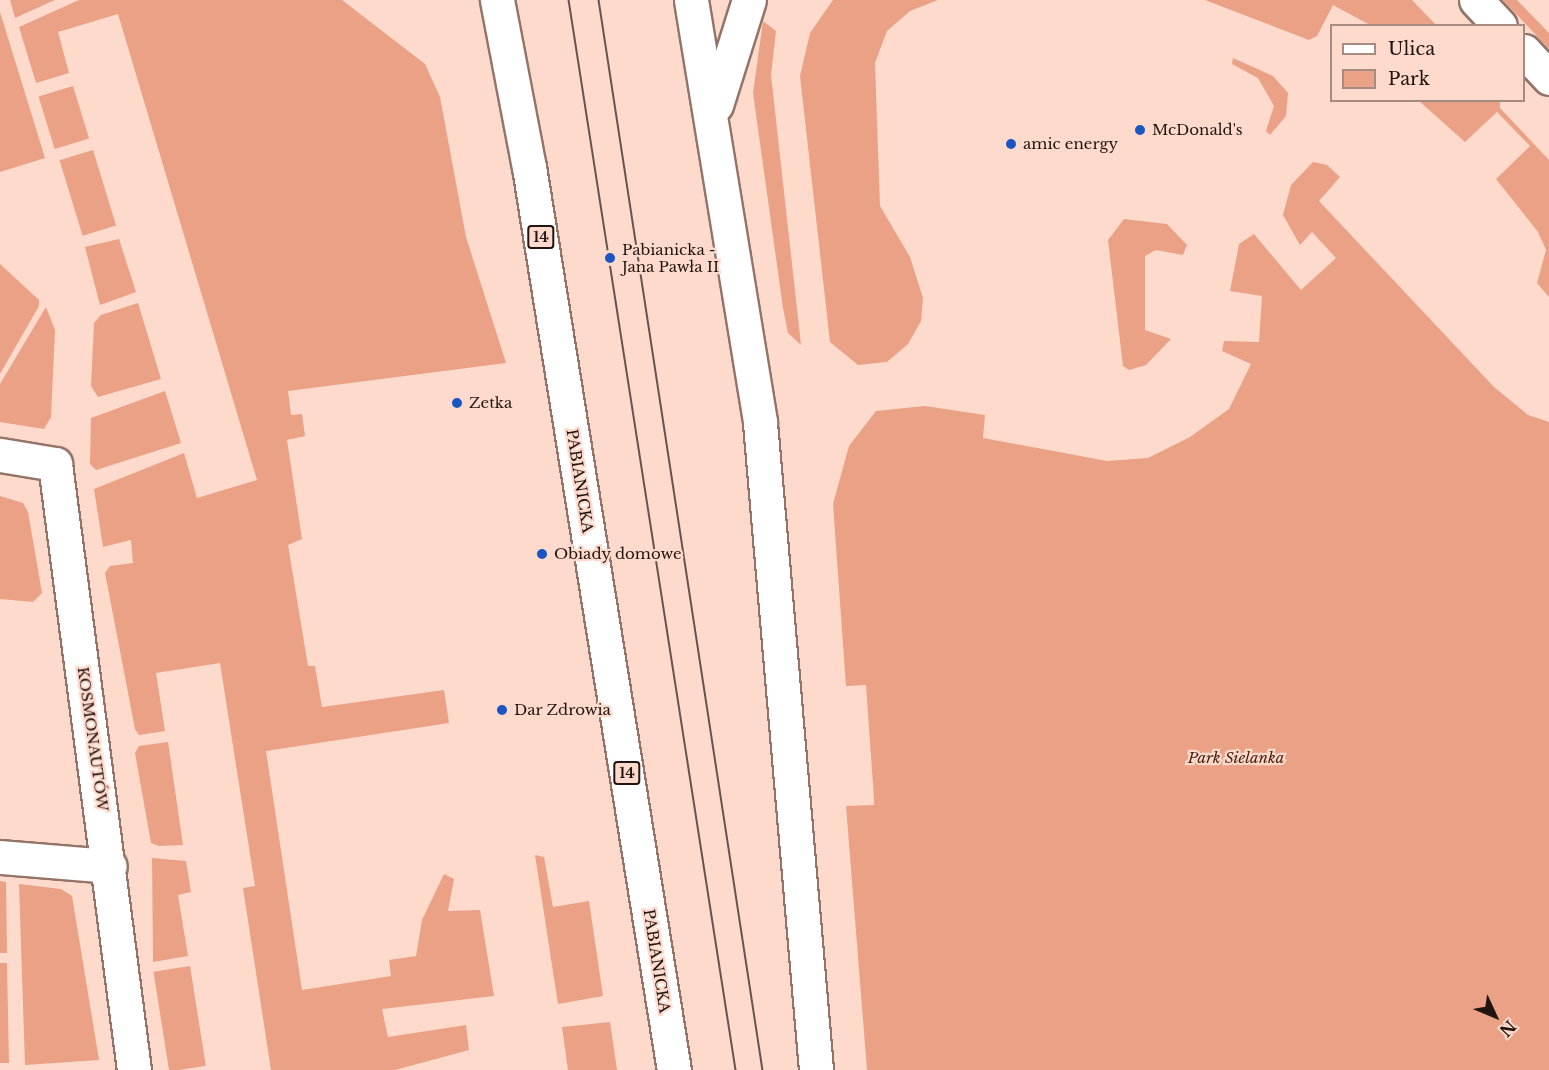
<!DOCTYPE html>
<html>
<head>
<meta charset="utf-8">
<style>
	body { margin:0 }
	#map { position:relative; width:1549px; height:1070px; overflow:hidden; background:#fedacc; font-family:"Libre Baskerville",serif }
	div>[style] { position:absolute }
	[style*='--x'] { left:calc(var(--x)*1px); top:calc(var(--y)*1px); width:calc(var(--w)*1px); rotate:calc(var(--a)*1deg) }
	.green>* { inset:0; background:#eaa185; transform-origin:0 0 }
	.roads { filter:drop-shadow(2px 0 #947468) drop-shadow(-2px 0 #947468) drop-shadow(0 2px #947468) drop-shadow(0 -2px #947468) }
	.minor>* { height:33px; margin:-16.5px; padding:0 16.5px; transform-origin:16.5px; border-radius:16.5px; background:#fff }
	.major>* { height:33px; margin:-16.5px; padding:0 16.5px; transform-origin:16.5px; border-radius:16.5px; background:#fff }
	.tram>* { height:1.5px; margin:-0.75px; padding:0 0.75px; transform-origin:0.75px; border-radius:0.75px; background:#68544c }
	.dots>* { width:16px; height:16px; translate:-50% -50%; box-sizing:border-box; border:3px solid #fedacc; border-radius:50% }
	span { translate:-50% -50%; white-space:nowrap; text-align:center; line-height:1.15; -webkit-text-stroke:4.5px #fedacc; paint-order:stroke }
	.shield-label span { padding:2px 4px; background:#fedacc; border:2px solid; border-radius:4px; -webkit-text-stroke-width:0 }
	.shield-label { font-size:14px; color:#221511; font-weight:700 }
	.poi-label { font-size:15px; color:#221511 }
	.left { translate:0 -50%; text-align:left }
	.street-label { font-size:15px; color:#221511 }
	.park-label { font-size:15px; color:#431e0e; font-style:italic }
	.legend { position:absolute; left:1330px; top:24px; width:195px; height:78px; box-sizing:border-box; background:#fedacc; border:2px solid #a68b81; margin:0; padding:8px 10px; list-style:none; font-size:18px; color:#221511 }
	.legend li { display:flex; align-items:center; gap:12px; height:30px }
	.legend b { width:30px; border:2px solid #a68b81 }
	.north { position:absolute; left:1465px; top:986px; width:60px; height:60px; -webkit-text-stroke:4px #fedacc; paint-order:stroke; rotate:134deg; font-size:16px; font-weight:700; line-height:24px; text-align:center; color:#221511 }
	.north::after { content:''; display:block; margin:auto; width:21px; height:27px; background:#221511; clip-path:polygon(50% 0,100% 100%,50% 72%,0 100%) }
</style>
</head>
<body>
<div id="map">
	<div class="green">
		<div style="clip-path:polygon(10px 0,55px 0,15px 18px)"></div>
		<div style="clip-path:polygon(79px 0,342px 0,425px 64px,440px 97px,466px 237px,506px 363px,288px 391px,291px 415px,302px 414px,305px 436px,287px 440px,302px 539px,288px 545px,308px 666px,315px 666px,322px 707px,444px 690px,449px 723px,266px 751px,302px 990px,391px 976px,389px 960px,416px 956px,422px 920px,444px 874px,454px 879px,448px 911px,480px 910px,494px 996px,382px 1009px,388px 1037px,466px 1025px,469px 1050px,395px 1070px,271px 1070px,243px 888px,255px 886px,220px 663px,156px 673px,165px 731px,139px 735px,135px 729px,105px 573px,110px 566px,133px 563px,131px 540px,103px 547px,94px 489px,184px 453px,197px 498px,257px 480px,118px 14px,58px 32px,69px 73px,36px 83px,19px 27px)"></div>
		<div style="clip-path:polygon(833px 0,938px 0,910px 11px,887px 31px,875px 63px,880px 206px,910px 257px,923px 298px,921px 321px,908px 344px,887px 362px,858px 365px,830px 342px,800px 76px,810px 33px)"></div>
		<div style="clip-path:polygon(1205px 0,1412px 0,1436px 25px,1370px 25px,1333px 5px,1317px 36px,1309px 40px)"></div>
		<div style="clip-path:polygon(1503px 0,1517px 0,1549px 33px,1549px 49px)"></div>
		<div style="clip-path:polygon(0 12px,45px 158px,0 172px)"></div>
		<div style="clip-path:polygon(763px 21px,776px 31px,771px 75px,801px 345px,788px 333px,783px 308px,753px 93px)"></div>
		<div style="clip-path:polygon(1233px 58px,1273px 76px,1288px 93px,1286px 116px,1270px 135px,1266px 131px,1274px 106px,1258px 78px,1232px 64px)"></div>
		<div style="left:73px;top:86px;width:55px;height:36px;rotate:73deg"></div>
		<div style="clip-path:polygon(1419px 101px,1500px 101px,1500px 108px,1549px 160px,1549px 297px,1537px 283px,1546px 250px,1538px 232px,1496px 179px,1530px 146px,1497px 112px,1465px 142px)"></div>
		<div style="left:93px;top:150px;width:79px;height:35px;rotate:73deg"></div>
		<div style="clip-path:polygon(1313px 162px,1327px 165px,1340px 177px,1319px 201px,1494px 387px,1528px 415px,1549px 422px,1549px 1070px,867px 1070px,846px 806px,874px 805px,874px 799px,866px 685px,846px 686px,833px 504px,849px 446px,876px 411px,925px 406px,985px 415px,983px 438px,1107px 461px,1148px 458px,1190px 437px,1229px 409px,1251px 364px,1222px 351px,1224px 341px,1259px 342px,1262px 296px,1230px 291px,1239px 244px,1254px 234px,1301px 290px,1336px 258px,1312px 232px,1300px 245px,1283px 215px,1291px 185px)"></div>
		<div style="clip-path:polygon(1124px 219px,1167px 224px,1187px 245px,1183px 255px,1156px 250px,1145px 256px,1145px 330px,1171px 339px,1146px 365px,1129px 370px,1123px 366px,1108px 240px)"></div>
		<div style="clip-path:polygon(119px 239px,136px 292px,100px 305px,85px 247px)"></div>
		<div style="clip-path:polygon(0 264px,39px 300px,39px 306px,0 374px)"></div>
		<div style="clip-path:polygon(138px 303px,161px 379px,98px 397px,91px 386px,94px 323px,101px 315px)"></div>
		<div style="clip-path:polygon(46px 307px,55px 330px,51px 417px,44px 429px,0 422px,0 384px)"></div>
		<div style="clip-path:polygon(165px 391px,181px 443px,96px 470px,90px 464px,91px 418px)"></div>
		<div style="clip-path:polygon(0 496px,23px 503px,28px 512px,42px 593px,33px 602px,0 599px)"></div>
		<div style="clip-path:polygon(168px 742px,183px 845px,159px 846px,151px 843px,135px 753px,139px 746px)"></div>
		<div style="clip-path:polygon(535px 855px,544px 857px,553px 907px,589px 901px,603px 996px,558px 1004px)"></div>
		<div style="clip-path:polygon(152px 858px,186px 861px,191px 892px,178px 895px,188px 956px,153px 962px)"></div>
		<div style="clip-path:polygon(0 881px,6px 882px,7px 953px,0 953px)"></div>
		<div style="clip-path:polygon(19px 884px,61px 889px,72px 896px,99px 1060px,25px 1065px)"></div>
		<div style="clip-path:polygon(0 963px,7px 963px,9px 1063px,0 1063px)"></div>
		<div style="left:190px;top:966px;width:101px;height:37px;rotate:81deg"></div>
		<div style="clip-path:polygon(610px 1022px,617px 1070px,568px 1070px,562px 1027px)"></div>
	</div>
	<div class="roads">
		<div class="minor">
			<div style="--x:1476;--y:0;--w:35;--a:47"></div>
			<div style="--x:1524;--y:51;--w:37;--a:47"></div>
			<div style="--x:0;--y:455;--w:56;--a:9.3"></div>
			<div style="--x:55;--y:464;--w:611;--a:82.57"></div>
			<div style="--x:0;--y:857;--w:110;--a:4.7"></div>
		</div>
		<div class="major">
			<div style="--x:497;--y:0;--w:170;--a:79.2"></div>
			<div style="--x:529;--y:167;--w:915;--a:80.88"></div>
			<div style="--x:691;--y:0;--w:429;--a:80.7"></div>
			<div style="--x:760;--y:423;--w:649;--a:85.05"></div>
			<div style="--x:716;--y:105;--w:110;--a:-72.6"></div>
		</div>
	</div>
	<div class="tram">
		<div style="--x:569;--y:0;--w:1083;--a:81.13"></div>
		<div style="--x:599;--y:0;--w:1082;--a:81.29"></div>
	</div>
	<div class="dots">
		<div style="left:1140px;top:130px;background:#1a55c1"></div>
		<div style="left:1011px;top:144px;background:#1a55c1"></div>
		<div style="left:610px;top:258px;background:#1a55c1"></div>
		<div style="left:457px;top:403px;background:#1a55c1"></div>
		<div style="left:542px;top:554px;background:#1a55c1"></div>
		<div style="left:502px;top:710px;background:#1a55c1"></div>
	</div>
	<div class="shield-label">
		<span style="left:541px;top:237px">14</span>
		<span style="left:627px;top:773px">14</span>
	</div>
	<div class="poi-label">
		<span class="left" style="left:1152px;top:130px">McDonald's</span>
		<span class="left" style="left:1023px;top:144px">amic energy</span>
		<span class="left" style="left:622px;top:258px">Pabianicka -<br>Jana Pawła II</span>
		<span class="left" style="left:469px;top:403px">Zetka</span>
		<span class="left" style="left:554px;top:554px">Obiady domowe</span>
		<span class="left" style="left:514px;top:710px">Dar Zdrowia</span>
	</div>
	<div class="street-label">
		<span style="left:580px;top:481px;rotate:81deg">PABIANICKA</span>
		<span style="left:93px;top:739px;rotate:82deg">KOSMONAUTÓW</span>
		<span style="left:657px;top:961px;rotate:81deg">PABIANICKA</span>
	</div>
	<div class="park-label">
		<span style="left:1236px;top:758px">Park Sielanka</span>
	</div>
	<ul class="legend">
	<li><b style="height:8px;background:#fff"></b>Ulica</li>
	<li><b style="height:16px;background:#eaa185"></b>Park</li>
	</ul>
	<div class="north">N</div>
</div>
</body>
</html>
